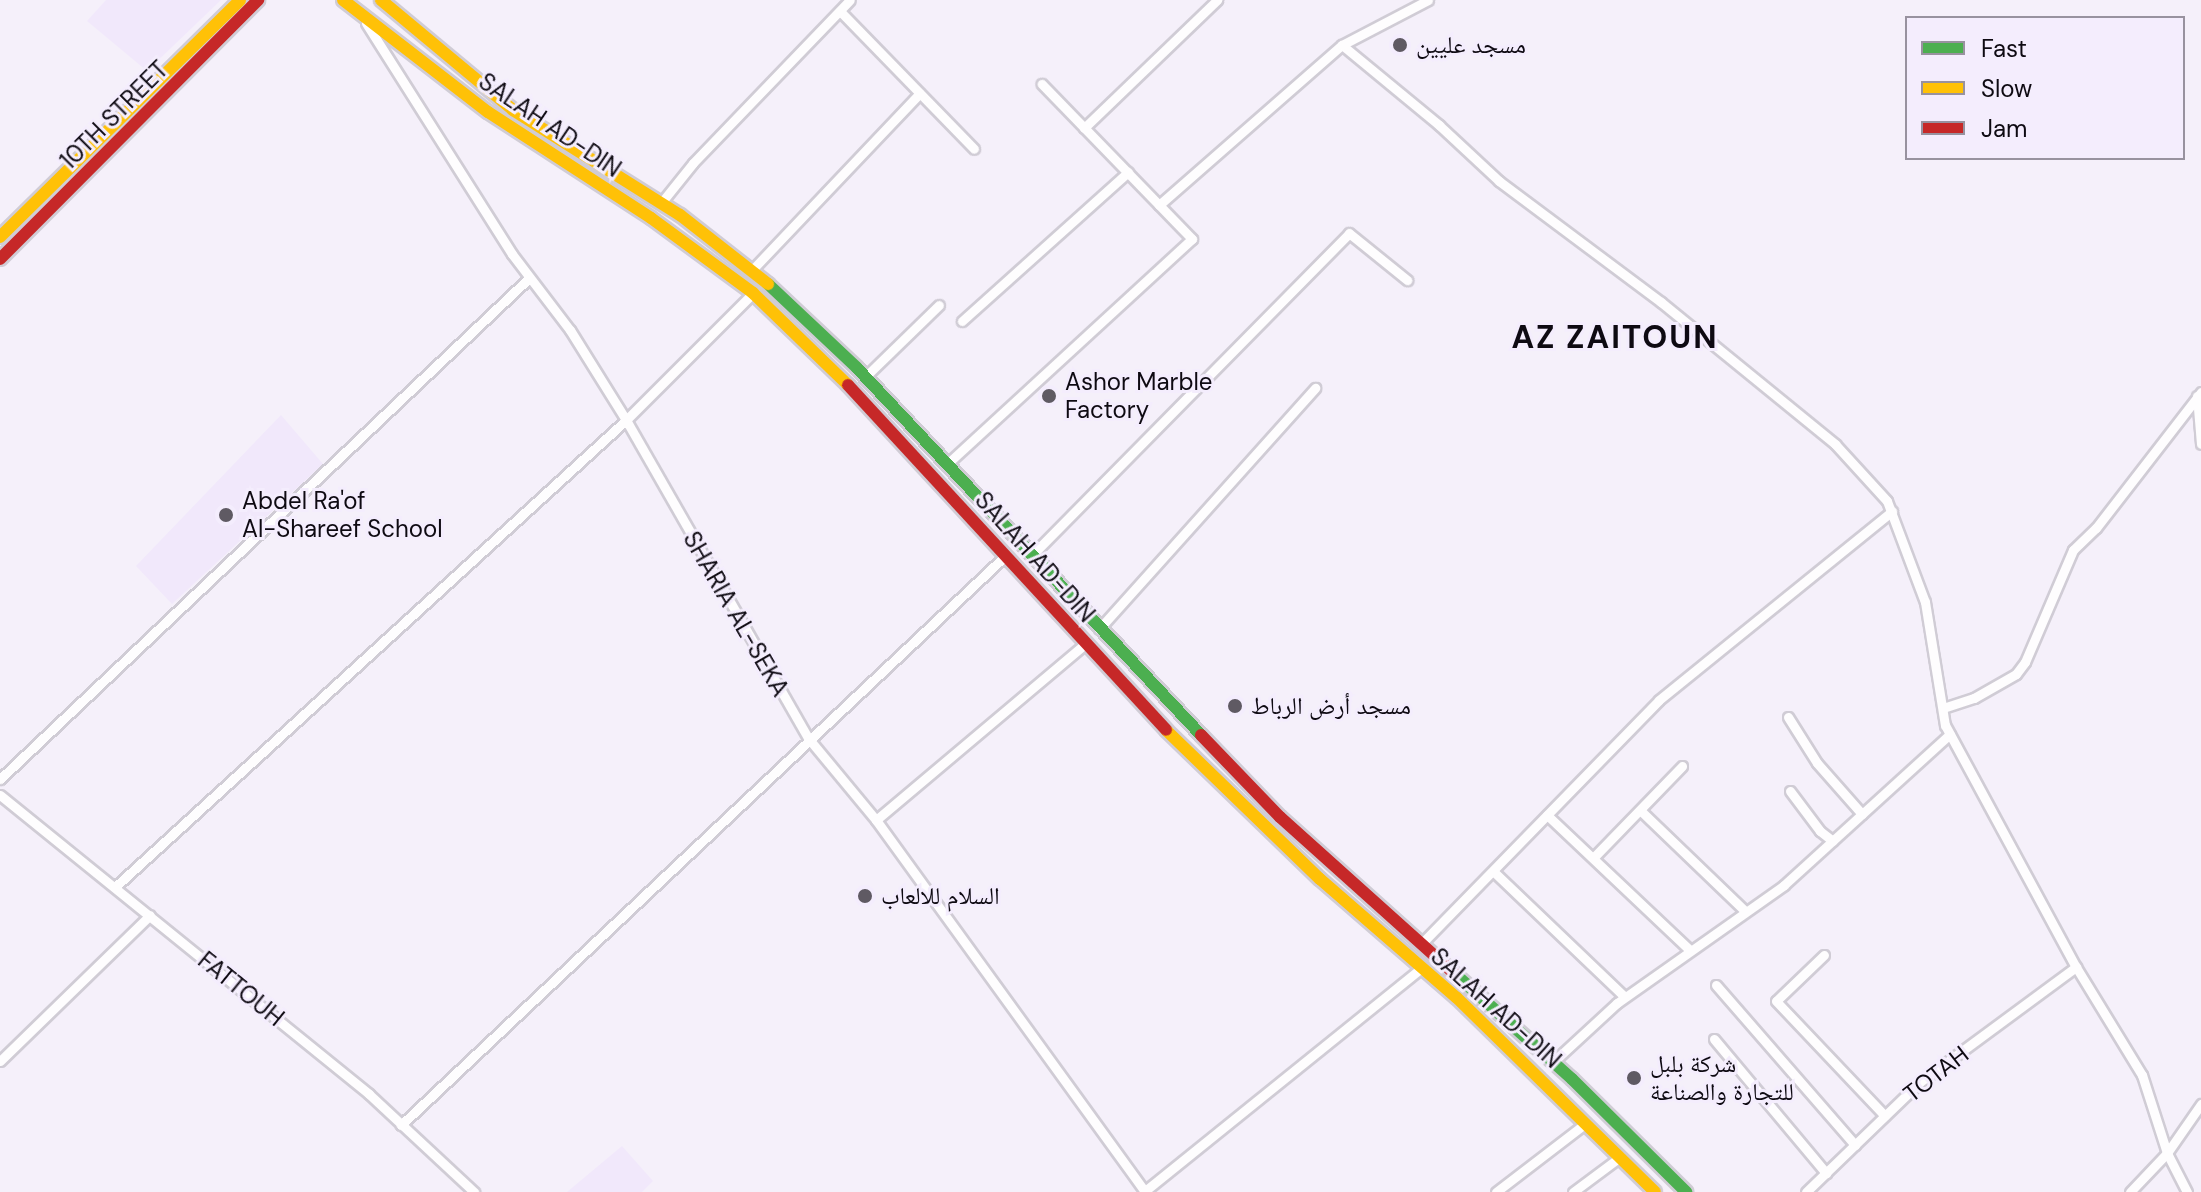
<!DOCTYPE html>
<html>
<head>
<meta charset="utf-8">
<style>
	body { margin:0 }
	#map { position:relative; width:2201px; height:1192px; overflow:hidden; background:#f5f0fa; font-family:"DM Sans","Noto Naskh Arabic",sans-serif }
	div>[style] { position:absolute }
	[style*='--x'] { left:calc(var(--x)*1px); top:calc(var(--y)*1px); width:calc(var(--w)*1px); rotate:calc(var(--a)*1deg) }
	.built>* { inset:0; background:#f1e8fb }
	.roads { filter:drop-shadow(2px 0 #d0ccd5) drop-shadow(-2px 0 #d0ccd5) drop-shadow(0 2px #d0ccd5) drop-shadow(0 -2px #d0ccd5) }
	.street>* { height:9px; margin:-4.5px; padding:0 4.5px; transform-origin:4.5px; border-radius:4.5px; background:#fefdfe }
	.fast>* { height:12px; margin:-6px; padding:0 6px; transform-origin:6px; border-radius:6px; background:#4caf50 }
	.slow>* { height:12px; margin:-6px; padding:0 6px; transform-origin:6px; border-radius:6px; background:#ffc107 }
	.jam>* { height:12px; margin:-6px; padding:0 6px; transform-origin:6px; border-radius:6px; background:#c62828 }
	.dots>* { width:22px; height:22px; translate:-50% -50%; box-sizing:border-box; border:4px solid #f4edfd; border-radius:50% }
	span { translate:-50% -50%; white-space:nowrap; text-align:center; line-height:1.15; -webkit-text-stroke:6px #f4edfd; paint-order:stroke }
	.poi-label { font-size:24px; color:#0e0a12 }
	.left { translate:0 -50%; text-align:left }
	.street-label { font-size:24px; color:#0e0a12 }
	.district-label { font-size:32px; color:#0e0a12; font-weight:700; letter-spacing:2px }
	.legend { position:absolute; left:1905px; top:16px; width:280px; height:144px; box-sizing:border-box; background:#f4edfd; border:2px solid #98929f; margin:0; padding:10px 14px; list-style:none; font-size:24px; color:#0e0a12 }
	.legend li { display:flex; align-items:center; gap:16px; height:40px }
	.legend b { width:40px; border:2px solid #98929f }
</style>
</head>
<body>
<div id="map">
	<div class="built">
		<div style="clip-path:polygon(106px 0,221px 0,147px 71px,87px 21px)"></div>
		<div style="clip-path:polygon(281px 415px,323px 464px,172px 604px,136px 566px)"></div>
		<div style="clip-path:polygon(622px 1146px,653px 1181px,642px 1192px,567px 1192px)"></div>
	</div>
	<div class="roads">
		<div class="street">
			<div style="--x:840;--y:11;--w:192;--a:45.8"></div>
			<div style="--x:366;--y:23;--w:273;--a:57.7"></div>
			<div style="--x:512;--y:254;--w:96;--a:52.7"></div>
			<div style="--x:570;--y:330;--w:106;--a:58.1"></div>
			<div style="--x:626;--y:420;--w:368;--a:60.2"></div>
			<div style="--x:809;--y:739;--w:105;--a:50.4"></div>
			<div style="--x:876;--y:820;--w:459;--a:54.1"></div>
			<div style="--x:1342;--y:45;--w:126;--a:39.5"></div>
			<div style="--x:1439;--y:125;--w:82;--a:43"></div>
			<div style="--x:1499;--y:181;--w:202;--a:36.8"></div>
			<div style="--x:1661;--y:302;--w:225;--a:39.2"></div>
			<div style="--x:1835;--y:444;--w:77;--a:47.6"></div>
			<div style="--x:1887;--y:501;--w:108;--a:69.4"></div>
			<div style="--x:1925;--y:602;--w:125;--a:80.8"></div>
			<div style="--x:1945;--y:725;--w:275;--a:61.6"></div>
			<div style="--x:2076;--y:967;--w:127;--a:58.6"></div>
			<div style="--x:2142;--y:1075;--w:82;--a:72.2"></div>
			<div style="--x:2167;--y:1153;--w:44;--a:62.9"></div>
			<div style="--x:1084;--y:128;--w:185;--a:-43.9"></div>
			<div style="--x:661;--y:203;--w:51;--a:-51.3"></div>
			<div style="--x:693;--y:163;--w:226;--a:-46.1"></div>
			<div style="--x:1159;--y:205;--w:243;--a:-41.2"></div>
			<div style="--x:1342;--y:45;--w:97;--a:-27.6"></div>
			<div style="--x:751;--y:271;--w:245;--a:-46.5"></div>
			<div style="--x:962;--y:321;--w:223;--a:-41.9"></div>
			<div style="--x:865;--y:377;--w:103;--a:-44.2"></div>
			<div style="--x:2197;--y:396;--w:48;--a:85.2"></div>
			<div style="--x:946;--y:465;--w:334;--a:-42.6"></div>
			<div style="--x:1192;--y:239;--w:216;--a:-134.1"></div>
			<div style="--x:1031;--y:556;--w:453;--a:-45.4"></div>
			<div style="--x:1349;--y:233;--w:75;--a:39"></div>
			<div style="--x:1099;--y:629;--w:324;--a:-48.1"></div>
			<div style="--x:1943;--y:708;--w:33;--a:-18"></div>
			<div style="--x:1974;--y:698;--w:48;--a:-29.7"></div>
			<div style="--x:2016;--y:674;--w:15;--a:-53"></div>
			<div style="--x:2025;--y:662;--w:122;--a:-66.8"></div>
			<div style="--x:2073;--y:550;--w:32;--a:-44"></div>
			<div style="--x:2096;--y:528;--w:172;--a:-52.3"></div>
			<div style="--x:1788;--y:717;--w:54;--a:57.8"></div>
			<div style="--x:1817;--y:763;--w:68;--a:48.6"></div>
			<div style="--x:0;--y:779;--w:729;--a:-43.44"></div>
			<div style="--x:1790;--y:791;--w:50;--a:53.1"></div>
			<div style="--x:1820;--y:831;--w:16;--a:38"></div>
			<div style="--x:0;--y:795;--w:475;--a:39"></div>
			<div style="--x:369;--y:1094;--w:144;--a:43"></div>
			<div style="--x:1641;--y:811;--w:144;--a:43.9"></div>
			<div style="--x:1547;--y:815;--w:197;--a:43.4"></div>
			<div style="--x:876;--y:820;--w:272;--a:-40.1"></div>
			<div style="--x:1593;--y:858;--w:128;--a:-45.9"></div>
			<div style="--x:1493;--y:871;--w:182;--a:43.7"></div>
			<div style="--x:115;--y:887;--w:692;--a:-42.42"></div>
			<div style="--x:626;--y:420;--w:180;--a:-45"></div>
			<div style="--x:1422;--y:943;--w:339;--a:-45.7"></div>
			<div style="--x:1659;--y:700;--w:300;--a:-39"></div>
			<div style="--x:1824;--y:955;--w:66;--a:136.2"></div>
			<div style="--x:1776;--y:1001;--w:158;--a:46.5"></div>
			<div style="--x:1716;--y:985;--w:212;--a:49"></div>
			<div style="--x:1714;--y:1039;--w:175;--a:50.1"></div>
			<div style="--x:0;--y:1061;--w:209;--a:-44.2"></div>
			<div style="--x:1553;--y:1062;--w:87;--a:-42.7"></div>
			<div style="--x:1617;--y:1003;--w:204;--a:-35.2"></div>
			<div style="--x:1784;--y:885;--w:224;--a:-42.3"></div>
			<div style="--x:401;--y:1125;--w:830;--a:-43.29"></div>
			<div style="--x:1145;--y:1191;--w:355;--a:-38.9"></div>
			<div style="--x:1496;--y:1192;--w:113;--a:-37.5"></div>
			<div style="--x:1573;--y:1192;--w:59;--a:-36.7"></div>
			<div style="--x:1806;--y:1192;--w:158;--a:-44"></div>
			<div style="--x:1920;--y:1082;--w:194;--a:-36.4"></div>
			<div style="--x:2130;--y:1192;--w:54;--a:-46.5"></div>
			<div style="--x:2167;--y:1153;--w:60;--a:-55.2"></div>
		</div>
		<div class="fast">
			<div style="--x:768;--y:284;--w:122;--a:43.3"></div>
			<div style="--x:857;--y:368;--w:503;--a:46.85"></div>
			<div style="--x:1455;--y:974;--w:157;--a:41.9"></div>
			<div style="--x:1572;--y:1079;--w:161;--a:44.7"></div>
		</div>
		<div class="slow">
			<div style="--x:343;--y:0;--w:183;--a:37.7"></div>
			<div style="--x:488;--y:112;--w:194;--a:33"></div>
			<div style="--x:651;--y:218;--w:127;--a:36.3"></div>
			<div style="--x:753;--y:293;--w:132;--a:44.1"></div>
			<div style="--x:381;--y:0;--w:172;--a:39.8"></div>
			<div style="--x:513;--y:110;--w:197;--a:32.2"></div>
			<div style="--x:680;--y:215;--w:112;--a:38.1"></div>
			<div style="--x:0;--y:237;--w:337;--a:-44.6"></div>
			<div style="--x:1166;--y:730;--w:214;--a:44.1"></div>
			<div style="--x:1320;--y:879;--w:181;--a:41"></div>
			<div style="--x:1457;--y:998;--w:277;--a:44.4"></div>
		</div>
		<div class="jam">
			<div style="--x:0;--y:259;--w:366;--a:-45.1"></div>
			<div style="--x:848;--y:385;--w:469;--a:47.3"></div>
			<div style="--x:1201;--y:735;--w:114;--a:46.1"></div>
			<div style="--x:1280;--y:817;--w:235;--a:41.9"></div>
		</div>
	</div>
	<div class="dots">
		<div style="left:1400px;top:45px;background:#5f5a63"></div>
		<div style="left:1049px;top:396px;background:#5f5a63"></div>
		<div style="left:226px;top:515px;background:#5f5a63"></div>
		<div style="left:1235px;top:706px;background:#5f5a63"></div>
		<div style="left:865px;top:896px;background:#5f5a63"></div>
		<div style="left:1634px;top:1078px;background:#5f5a63"></div>
	</div>
	<div class="poi-label">
		<span class="left" style="left:1416px;top:45px">مسجد عليين</span>
		<span class="left" style="left:1065px;top:396px">Ashor Marble<br>Factory</span>
		<span class="left" style="left:242px;top:515px">Abdel Ra'of<br>Al-Shareef School</span>
		<span class="left" style="left:1251px;top:706px">مسجد أرض الرباط</span>
		<span class="left" style="left:881px;top:896px">السلام للالعاب</span>
		<span class="left" style="left:1650px;top:1078px">شركة بلبل<br>للتجارة والصناعة</span>
	</div>
	<div class="street-label">
		<span style="left:114px;top:115px;rotate:-45deg">10TH STREET</span>
		<span style="left:550px;top:125px;rotate:34deg">SALAH AD-DIN</span>
		<span style="left:1035px;top:557px;rotate:48deg">SALAH AD-DIN</span>
		<span style="left:736px;top:614px;rotate:60deg">SHARIA AL-SEKA</span>
		<span style="left:241px;top:989px;rotate:39deg">FATTOUH</span>
		<span style="left:1496px;top:1008px;rotate:42deg">SALAH AD-DIN</span>
		<span style="left:1936px;top:1074px;rotate:-38deg">TOTAH</span>
	</div>
	<div class="district-label">
		<span style="left:1615px;top:337px">AZ ZAITOUN</span>
	</div>
	<ul class="legend">
	<li><b style="height:10px;background:#4caf50"></b>Fast</li>
	<li><b style="height:10px;background:#ffc107"></b>Slow</li>
	<li><b style="height:10px;background:#c62828"></b>Jam</li>
	</ul>
</div>
</body>
</html>
